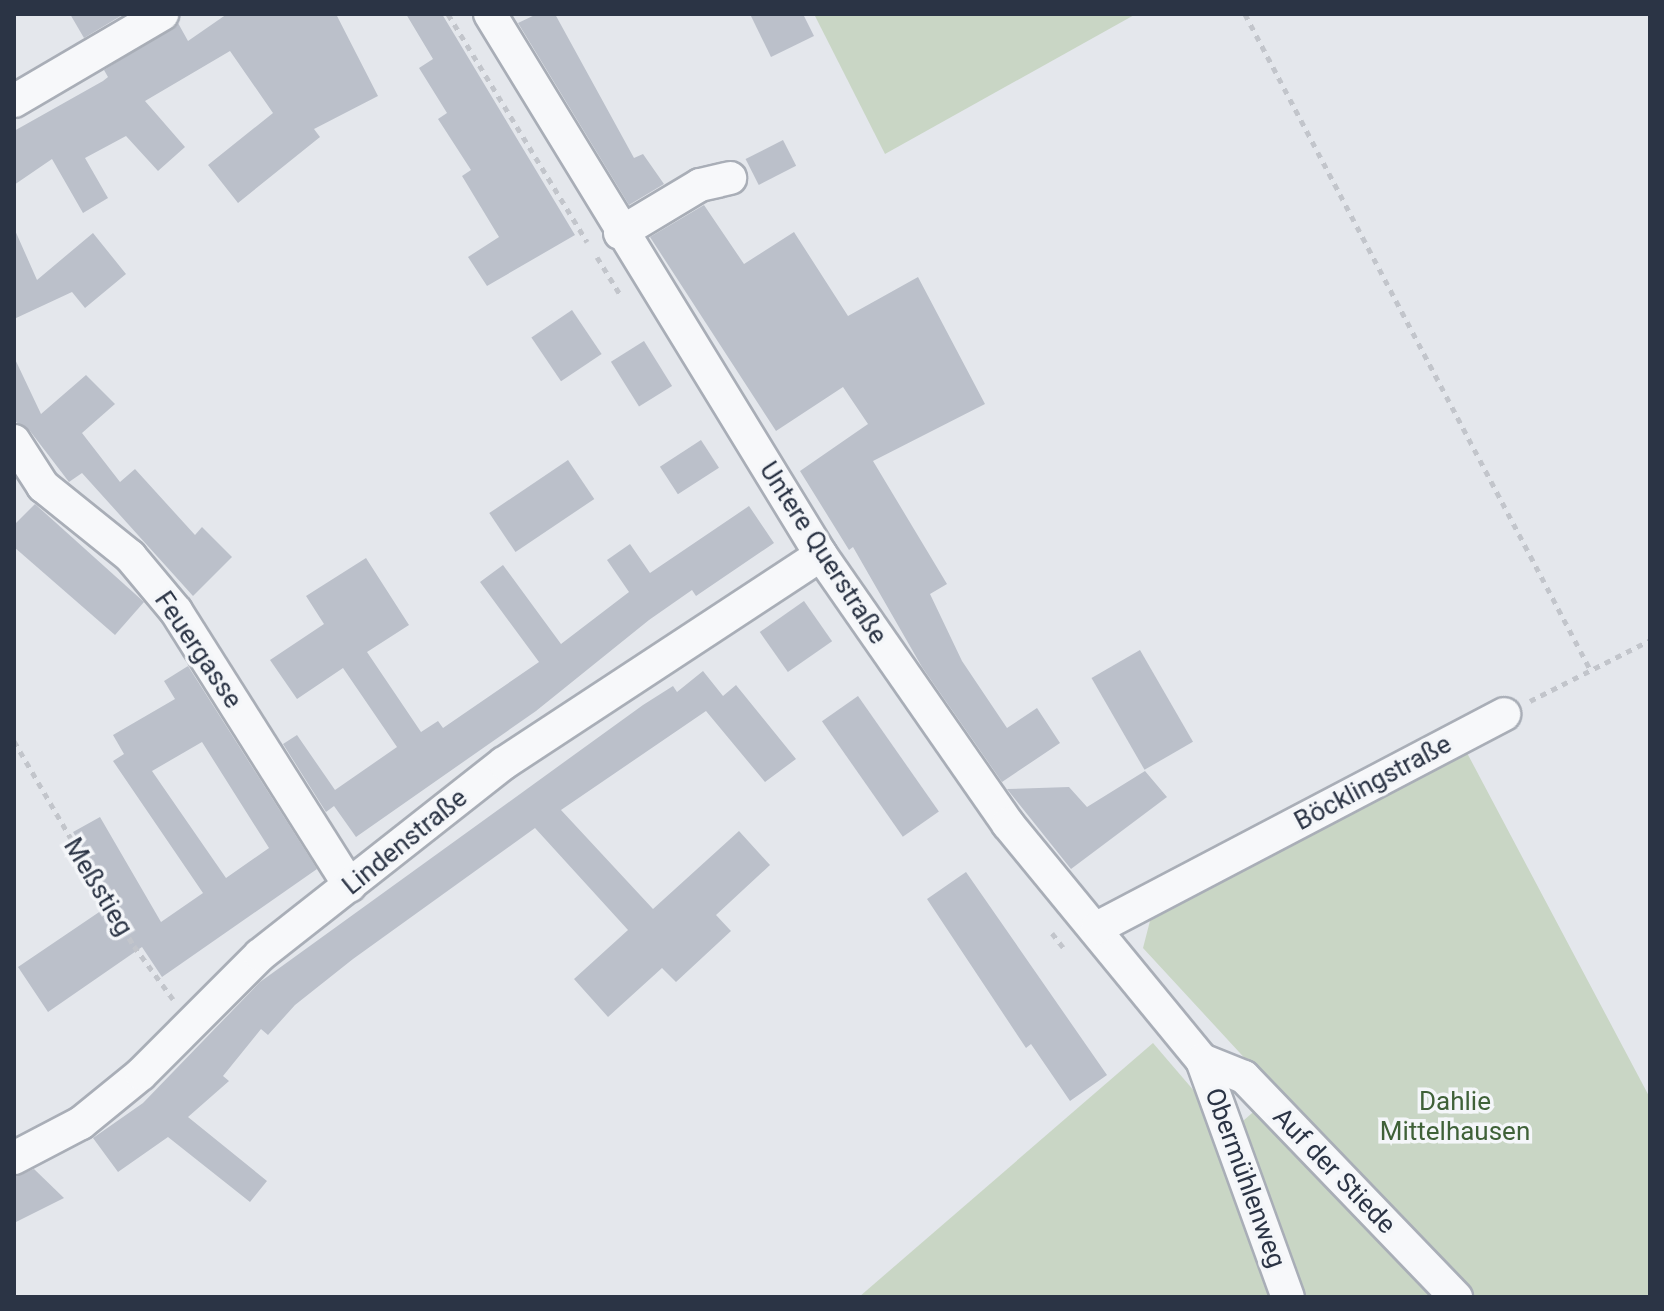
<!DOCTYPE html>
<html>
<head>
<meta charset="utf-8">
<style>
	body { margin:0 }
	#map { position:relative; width:1664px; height:1311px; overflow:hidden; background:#e4e7ec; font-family:Roboto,sans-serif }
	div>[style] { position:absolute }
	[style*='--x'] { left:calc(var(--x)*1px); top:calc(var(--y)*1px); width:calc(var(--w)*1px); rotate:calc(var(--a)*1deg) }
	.green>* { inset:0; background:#c9d6c5 }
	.building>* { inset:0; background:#bbc0ca; transform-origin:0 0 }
	.path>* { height:5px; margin-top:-2.5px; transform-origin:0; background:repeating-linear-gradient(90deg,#c2c5cb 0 6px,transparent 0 12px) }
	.roads { filter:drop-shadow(2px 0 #a9aeb7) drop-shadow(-2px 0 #a9aeb7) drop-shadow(0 2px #a9aeb7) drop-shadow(0 -2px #a9aeb7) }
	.minor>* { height:32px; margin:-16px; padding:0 16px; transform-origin:16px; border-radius:16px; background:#f7f8fa }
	span { translate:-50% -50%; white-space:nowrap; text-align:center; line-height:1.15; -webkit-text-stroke:7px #f4f6f9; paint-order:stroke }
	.street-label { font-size:26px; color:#2b3445 }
	.park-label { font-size:26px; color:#3f6138 }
	.frame { position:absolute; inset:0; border:16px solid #2b3445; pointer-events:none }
</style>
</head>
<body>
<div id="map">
	<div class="green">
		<div style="clip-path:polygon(814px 14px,1136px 14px,885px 154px)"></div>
		<div style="clip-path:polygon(1466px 751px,1650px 1098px,1650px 1297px,1306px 1297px,1243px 1121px,1276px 1092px,1143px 948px,1151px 917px)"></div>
		<div style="clip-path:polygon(1153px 1043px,1195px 1092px,1272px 1297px,859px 1297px)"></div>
	</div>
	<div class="building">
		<div style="clip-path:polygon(70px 14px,124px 14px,84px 38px)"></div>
		<div style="clip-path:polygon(227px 14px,336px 14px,378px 96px,314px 129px,320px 137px,238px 203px,208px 165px,273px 113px,230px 51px,145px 101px,185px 147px,158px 171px,126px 136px,85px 158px,108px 198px,83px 213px,52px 159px,14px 185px,14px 131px,103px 81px,108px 77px,104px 70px,178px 23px,188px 41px)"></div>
		<div style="clip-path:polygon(406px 14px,442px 14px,575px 235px,487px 286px,468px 257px,499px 237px,462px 176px,471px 170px,438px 119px,447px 113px,419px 68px,433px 59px)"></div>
		<div style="clip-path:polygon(537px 14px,555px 14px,634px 158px,643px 154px,664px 184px,629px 205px,518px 23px)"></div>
		<div style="clip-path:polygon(750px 14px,803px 14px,814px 36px,771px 57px)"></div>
		<div style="left:783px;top:140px;width:29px;height:42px;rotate:63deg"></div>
		<div style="clip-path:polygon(704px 205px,744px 264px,794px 232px,848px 316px,918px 277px,985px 404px,873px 461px,947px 584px,930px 594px,962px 661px,1007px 728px,1037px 708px,1060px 743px,1002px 782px,922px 667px,853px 547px,849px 550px,800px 471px,868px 424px,843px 387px,776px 431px,650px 237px)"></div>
		<div style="clip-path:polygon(14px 228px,37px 280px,93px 233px,126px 274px,85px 308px,72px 292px,14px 319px)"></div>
		<div style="left:572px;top:310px;width:53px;height:49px;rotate:56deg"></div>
		<div style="left:644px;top:341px;width:53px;height:39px;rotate:58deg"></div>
		<div style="clip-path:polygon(14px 357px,41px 414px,86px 375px,115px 404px,82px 433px,120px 482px,135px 469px,195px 535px,202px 527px,232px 557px,193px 596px,82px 473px,69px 482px,30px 431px,16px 422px)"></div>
		<div style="left:701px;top:440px;width:33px;height:49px;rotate:57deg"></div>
		<div style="left:568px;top:460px;width:47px;height:95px;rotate:56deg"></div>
		<div style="clip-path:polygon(35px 504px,144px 602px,115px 635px,14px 547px,14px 525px)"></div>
		<div style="clip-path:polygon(749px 506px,774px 543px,696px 596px,692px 590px,649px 620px,536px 711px,356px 837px,334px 806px,326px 812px,283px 744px,297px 735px,335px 790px,397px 747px,343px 668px,297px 699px,270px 660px,324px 624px,306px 596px,366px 558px,409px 625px,367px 652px,421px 732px,438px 721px,443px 728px,539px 662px,480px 582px,503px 565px,561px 644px,629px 592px,607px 560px,630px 544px,650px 573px)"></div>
		<div style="left:804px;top:601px;width:49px;height:54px;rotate:55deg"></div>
		<div style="left:1140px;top:650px;width:106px;height:56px;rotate:60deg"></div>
		<div style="clip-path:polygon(evenodd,188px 666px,317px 869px,162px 977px,142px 947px,48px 1012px,18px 967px,114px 902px,73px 832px,100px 817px,161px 922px,203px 893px,113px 761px,124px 754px,113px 735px,175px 699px,164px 681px,188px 666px,202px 742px,269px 848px,226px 878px,152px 771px,202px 742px)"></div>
		<div style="clip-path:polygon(703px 671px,723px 696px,736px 685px,796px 759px,765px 782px,706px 711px,561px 810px,653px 909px,739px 831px,770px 865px,716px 915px,731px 931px,676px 982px,662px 968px,608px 1017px,574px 979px,628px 930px,535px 828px,353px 959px,295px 1005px,268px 1035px,261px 1029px,223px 1076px,229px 1081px,188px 1117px,267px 1181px,250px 1202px,168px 1137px,118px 1172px,93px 1138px,143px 1103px,260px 982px,643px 705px,673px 686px,677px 692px)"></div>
		<div style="left:858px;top:696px;width:141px;height:44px;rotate:55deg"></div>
		<div style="clip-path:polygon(1145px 771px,1167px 797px,1071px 869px,1007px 789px,1069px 787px,1087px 807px)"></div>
		<div style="clip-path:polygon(966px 872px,1107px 1075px,1070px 1101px,1031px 1044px,1026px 1048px,927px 899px)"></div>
		<div style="clip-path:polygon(34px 1169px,64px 1198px,14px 1223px,14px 1177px)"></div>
	</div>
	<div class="path">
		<div style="--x:448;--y:14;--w:267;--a:58.6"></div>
		<div style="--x:1245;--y:14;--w:743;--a:62.23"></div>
		<div style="--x:597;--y:257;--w:46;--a:58.4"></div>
		<div style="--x:1530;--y:701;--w:135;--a:-26.9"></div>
		<div style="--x:14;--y:741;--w:238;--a:59.7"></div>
		<div style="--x:134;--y:946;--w:66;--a:53.7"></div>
		<div style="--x:1052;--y:933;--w:18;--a:52"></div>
	</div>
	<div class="roads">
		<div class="minor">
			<div style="--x:490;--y:14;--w:634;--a:58.54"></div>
			<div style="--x:821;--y:555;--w:328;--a:55.2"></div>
			<div style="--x:1008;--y:824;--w:306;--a:50.6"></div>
			<div style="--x:1202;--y:1060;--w:252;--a:70.1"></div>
			<div style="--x:14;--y:101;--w:172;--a:-30.4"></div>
			<div style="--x:620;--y:233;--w:93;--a:-31"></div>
			<div style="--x:700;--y:185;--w:31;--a:-13"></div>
			<div style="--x:14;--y:441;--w:54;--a:57.2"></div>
			<div style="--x:43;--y:486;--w:112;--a:38.8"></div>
			<div style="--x:130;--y:556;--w:72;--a:50.1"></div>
			<div style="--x:176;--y:611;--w:325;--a:57.7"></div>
			<div style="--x:1097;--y:928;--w:460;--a:-27.7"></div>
			<div style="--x:1202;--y:1060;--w:45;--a:22"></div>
			<div style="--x:1244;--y:1077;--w:306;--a:46.1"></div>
			<div style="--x:14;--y:1158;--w:76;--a:-27.6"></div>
			<div style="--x:81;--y:1123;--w:77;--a:-39.2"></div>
			<div style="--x:141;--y:1074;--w:168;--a:-45"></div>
			<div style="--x:260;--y:955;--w:310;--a:-38.2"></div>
			<div style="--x:504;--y:763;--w:379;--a:-33.3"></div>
		</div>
	</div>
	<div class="street-label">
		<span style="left:823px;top:553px;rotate:57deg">Untere Querstraße</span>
		<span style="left:198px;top:650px;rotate:56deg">Feuergasse</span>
		<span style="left:1373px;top:783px;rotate:-28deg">Böcklingstraße</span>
		<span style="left:405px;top:842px;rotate:-39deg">Lindenstraße</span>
		<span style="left:98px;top:887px;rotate:59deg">Meßstieg</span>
		<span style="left:1334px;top:1171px;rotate:46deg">Auf der Stiede</span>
		<span style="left:1245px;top:1178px;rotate:70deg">Obermühlenweg</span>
	</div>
	<div class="park-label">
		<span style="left:1455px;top:1117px">Dahlie<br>Mittelhausen</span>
	</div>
	<div class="frame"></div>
</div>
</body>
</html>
